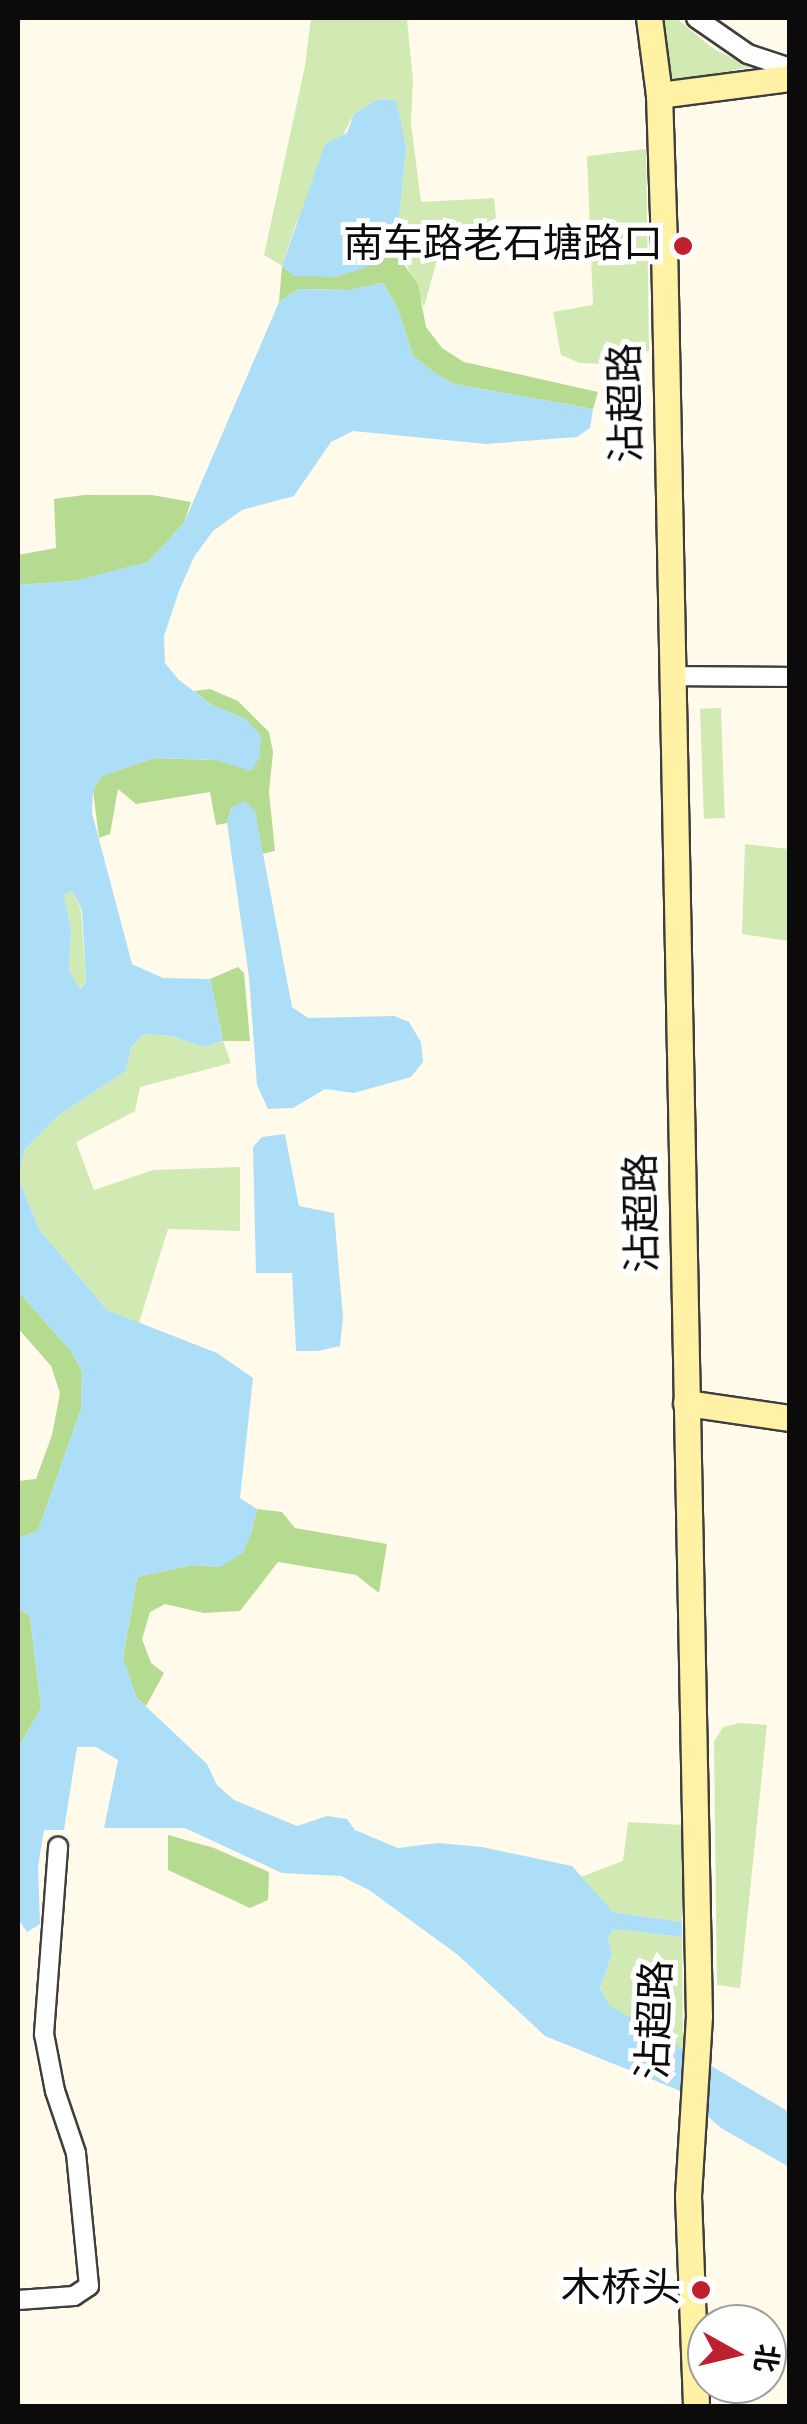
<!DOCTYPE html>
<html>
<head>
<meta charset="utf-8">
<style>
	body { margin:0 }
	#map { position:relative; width:807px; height:2424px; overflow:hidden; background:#fffaea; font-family:Spectral,"Noto Sans SC",serif }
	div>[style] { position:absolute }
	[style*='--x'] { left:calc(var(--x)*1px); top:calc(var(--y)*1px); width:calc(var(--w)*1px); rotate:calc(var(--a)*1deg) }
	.green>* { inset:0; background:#d1eab3; transform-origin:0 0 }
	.forest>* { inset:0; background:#b5db91 }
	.water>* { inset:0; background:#addef8 }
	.roads { filter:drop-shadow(2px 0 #3e3e3e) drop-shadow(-2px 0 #3e3e3e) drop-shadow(0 2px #3e3e3e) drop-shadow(0 -2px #3e3e3e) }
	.street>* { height:18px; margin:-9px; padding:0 9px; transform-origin:9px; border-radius:9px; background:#fff }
	.secondary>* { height:25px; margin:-12.5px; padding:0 12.5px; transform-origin:12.5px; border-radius:12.5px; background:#fff2a5 }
	.dots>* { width:28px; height:28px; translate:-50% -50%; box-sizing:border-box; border:5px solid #fff; border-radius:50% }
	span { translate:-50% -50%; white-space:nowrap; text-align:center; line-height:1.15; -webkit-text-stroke:10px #fff; paint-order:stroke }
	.poi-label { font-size:40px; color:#0b0b0b }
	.right { translate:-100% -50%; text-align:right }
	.street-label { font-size:40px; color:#0b0b0b }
	.frame { position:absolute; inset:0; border:20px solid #0b0b0b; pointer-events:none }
	.north { position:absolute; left:687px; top:2304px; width:100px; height:100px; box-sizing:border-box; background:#fff; border:2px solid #9d9d9d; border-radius:50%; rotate:98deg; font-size:28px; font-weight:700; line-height:40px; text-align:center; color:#0b0b0b }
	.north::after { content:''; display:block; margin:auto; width:35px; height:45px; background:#bf202d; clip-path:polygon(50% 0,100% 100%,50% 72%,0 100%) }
</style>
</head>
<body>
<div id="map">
	<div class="green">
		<div style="clip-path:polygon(311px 18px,407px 20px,413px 80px,411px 123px,421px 202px,494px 198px,496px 218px,460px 236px,438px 256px,424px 307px,397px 241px,406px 146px,395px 100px,378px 99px,354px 114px,296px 224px,282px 266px,264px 255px,305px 66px)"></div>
		<div style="clip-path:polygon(664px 18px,676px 18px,715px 50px,752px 67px,671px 81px)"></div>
		<div style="clip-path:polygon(646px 149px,649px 350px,629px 365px,580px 363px,561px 355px,553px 312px,593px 305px,587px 156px)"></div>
		<div style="left:721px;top:708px;width:110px;height:21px;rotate:88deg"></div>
		<div style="clip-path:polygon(745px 844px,789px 849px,789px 941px,742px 934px)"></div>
		<div style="clip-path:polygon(72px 891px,81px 910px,86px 982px,79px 989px,69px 970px,71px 928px,64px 895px)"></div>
		<div style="clip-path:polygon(143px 1034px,171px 1036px,203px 1047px,223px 1041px,231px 1063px,140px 1087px,135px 1111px,76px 1142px,94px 1190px,153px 1170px,240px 1167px,240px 1231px,168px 1229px,139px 1323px,107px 1310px,39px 1229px,18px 1177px,25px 1149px,59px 1115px,126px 1071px,131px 1048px)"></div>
		<div style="clip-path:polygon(740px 1723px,767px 1725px,740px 1988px,717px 1985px,714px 1742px,723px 1727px)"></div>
		<div style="clip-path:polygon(628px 1822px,683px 1825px,682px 1922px,613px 1912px,581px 1877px,623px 1861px)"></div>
		<div style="clip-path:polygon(613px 1929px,682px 1937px,683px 2050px,608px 2005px,600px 1988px,612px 1956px,608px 1939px)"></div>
	</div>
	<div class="forest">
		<div style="clip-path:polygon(397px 241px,403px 263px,418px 285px,426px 327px,442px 348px,464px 362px,598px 392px,593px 409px,454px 384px,436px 374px,413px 356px,397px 307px,383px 283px,350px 290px,299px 289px,279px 302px,282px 266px,294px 276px,388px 255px)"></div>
		<div style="clip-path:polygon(84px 495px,152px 495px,191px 502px,184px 523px,148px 562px,76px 581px,18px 585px,18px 555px,56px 548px,54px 499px)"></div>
		<div style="clip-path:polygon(210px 689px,238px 701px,269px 732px,273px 752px,269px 792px,275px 851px,261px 854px,255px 811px,232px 807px,227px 823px,216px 825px,210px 792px,136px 804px,118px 789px,110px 834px,99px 838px,93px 791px,101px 776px,154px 758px,215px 760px,246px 719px,212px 705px,194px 691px)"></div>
		<div style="clip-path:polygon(238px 967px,244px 973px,250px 1041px,223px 1041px,210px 979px)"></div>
		<div style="clip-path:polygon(18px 1291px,70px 1350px,82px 1371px,81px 1409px,38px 1531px,18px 1538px,18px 1481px,36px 1479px,52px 1435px,60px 1393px,51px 1366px,18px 1328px)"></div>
		<div style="clip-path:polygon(257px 1509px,282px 1512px,295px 1528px,387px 1544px,379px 1593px,356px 1575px,278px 1562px,240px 1611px,204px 1613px,165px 1604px,150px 1612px,142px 1639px,151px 1663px,164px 1673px,146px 1706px,136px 1697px,123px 1658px,137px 1577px,192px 1565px,220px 1567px,251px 1533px)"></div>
		<div style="clip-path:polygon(18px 1607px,30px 1616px,41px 1708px,18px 1748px)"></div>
		<div style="clip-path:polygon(168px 1835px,214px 1848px,269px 1872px,268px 1900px,250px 1908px,168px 1870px)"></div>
	</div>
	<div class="water">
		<div style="clip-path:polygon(378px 99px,396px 100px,406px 146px,397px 241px,388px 255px,365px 268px,335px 277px,294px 276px,282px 266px,325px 144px,347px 133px,354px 114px)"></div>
		<div style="clip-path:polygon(evenodd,383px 283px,397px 307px,413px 356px,436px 374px,454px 384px,593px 409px,590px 428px,577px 437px,486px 444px,353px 431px,331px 442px,294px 496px,242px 510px,213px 531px,194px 557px,179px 591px,164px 636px,165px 663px,179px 680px,212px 705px,246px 719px,261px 736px,260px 756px,252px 771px,215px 760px,154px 758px,102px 776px,93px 791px,92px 813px,132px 964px,163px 978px,210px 979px,223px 1041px,203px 1047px,171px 1036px,143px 1034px,131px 1048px,126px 1071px,59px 1115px,25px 1149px,18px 1177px,39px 1229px,107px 1310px,217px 1353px,253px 1378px,240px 1498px,257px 1509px,251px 1533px,243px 1553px,220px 1567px,192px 1565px,137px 1577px,123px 1657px,136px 1697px,207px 1764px,217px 1785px,234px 1800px,297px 1826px,327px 1816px,347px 1819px,355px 1830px,398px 1848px,438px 1843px,482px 1847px,572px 1866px,613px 1912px,682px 1922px,682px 1937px,613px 1929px,608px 1939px,612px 1955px,600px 1988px,609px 2005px,789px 2112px,789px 2167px,721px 2128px,678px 2090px,545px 2036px,458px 1955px,369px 1890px,341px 1876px,282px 1873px,185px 1828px,104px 1828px,118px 1760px,96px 1747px,77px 1747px,64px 1830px,44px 1830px,38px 1867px,40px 1924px,27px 1932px,18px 1919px,18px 1748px,41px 1708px,30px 1616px,18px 1607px,18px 1538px,38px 1531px,81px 1409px,82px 1371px,70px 1350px,18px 1291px,18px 585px,75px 581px,148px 562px,184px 523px,279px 302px,299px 289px,350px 290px,383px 283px,72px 891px,82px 910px,86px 982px,80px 989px,69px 970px,71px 928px,64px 895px,72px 891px)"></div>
		<div style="clip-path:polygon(245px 801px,255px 811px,292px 1007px,308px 1018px,394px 1016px,409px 1022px,421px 1042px,423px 1062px,411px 1077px,354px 1093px,325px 1089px,293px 1108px,268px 1109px,257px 1085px,249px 977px,227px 823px,232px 807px)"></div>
		<div style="clip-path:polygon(285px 1134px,299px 1206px,334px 1213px,343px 1317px,340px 1346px,318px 1351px,296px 1351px,292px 1273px,256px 1273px,253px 1147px,262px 1137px)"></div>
	</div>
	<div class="roads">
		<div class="street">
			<div style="--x:696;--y:18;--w:63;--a:34.7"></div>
			<div style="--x:748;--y:54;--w:44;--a:18.4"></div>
			<div style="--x:671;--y:676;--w:119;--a:0.5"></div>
			<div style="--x:18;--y:2300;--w:56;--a:-4.1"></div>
			<div style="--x:74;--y:2296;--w:18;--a:-34"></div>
			<div style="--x:89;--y:2286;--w:134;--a:-95.6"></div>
			<div style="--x:76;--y:2153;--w:65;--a:-108.7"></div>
			<div style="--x:55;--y:2091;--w:58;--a:-100.9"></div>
			<div style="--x:44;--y:2034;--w:188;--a:-85.7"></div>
		</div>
		<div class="secondary">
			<div style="--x:649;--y:18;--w:78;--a:82.6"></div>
			<div style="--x:659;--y:95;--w:148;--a:88.1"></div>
			<div style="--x:664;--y:243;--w:1773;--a:88.87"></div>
			<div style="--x:699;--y:2016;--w:180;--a:93.5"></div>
			<div style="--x:688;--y:2196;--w:210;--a:87.8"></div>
			<div style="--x:659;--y:95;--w:132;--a:-7.4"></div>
			<div style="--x:686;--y:1403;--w:105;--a:8.2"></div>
		</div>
	</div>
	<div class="dots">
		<div style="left:683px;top:246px;background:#bf202d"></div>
		<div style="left:701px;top:2290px;background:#bf202d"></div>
	</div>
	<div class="poi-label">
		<span class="right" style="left:663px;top:246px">南车路老石塘路口</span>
		<span class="right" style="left:681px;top:2290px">木桥头</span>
	</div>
	<div class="street-label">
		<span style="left:628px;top:403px;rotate:-91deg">沾超路</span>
		<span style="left:644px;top:1213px;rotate:-91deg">沾超路</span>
		<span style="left:657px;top:2020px;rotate:-88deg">沾超路</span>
	</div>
	<div class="frame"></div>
	<div class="north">北</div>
</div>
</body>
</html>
